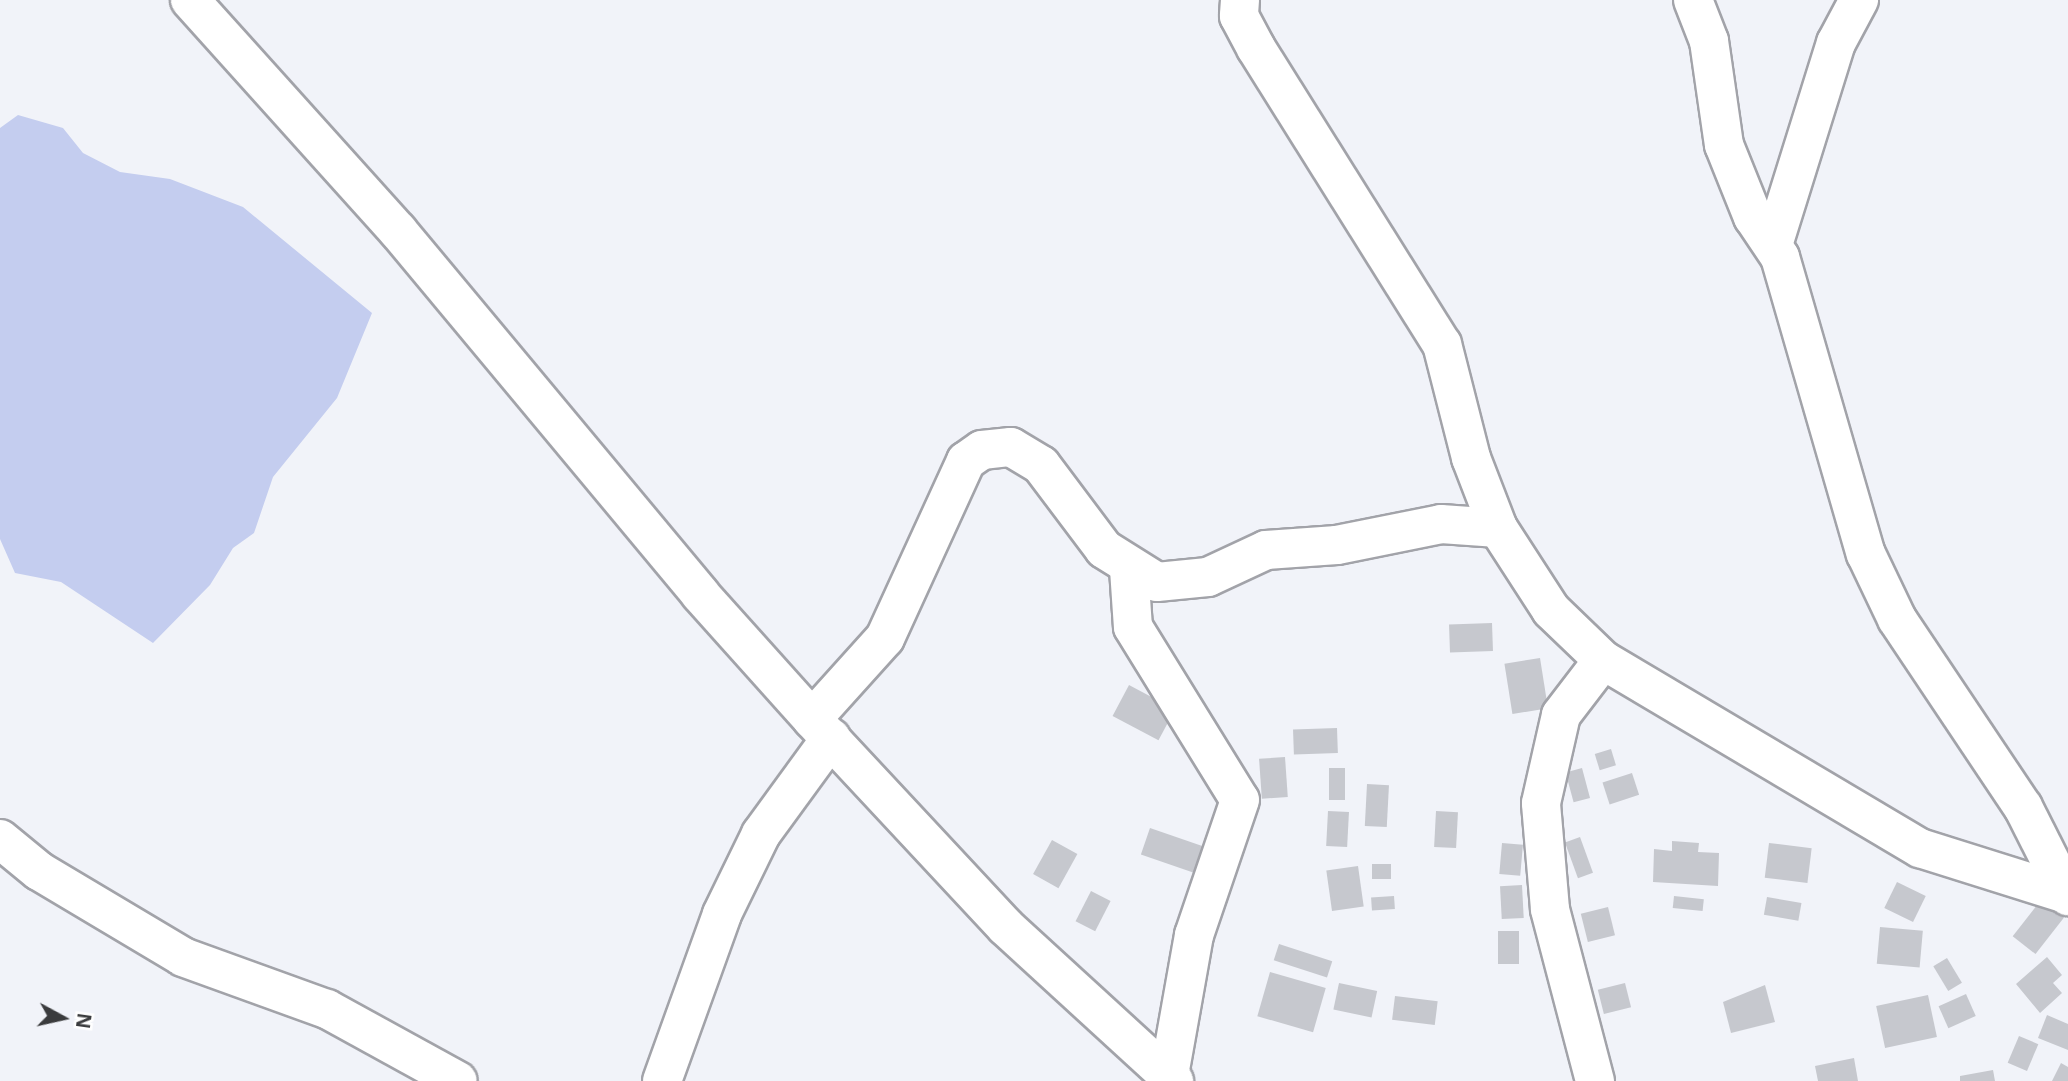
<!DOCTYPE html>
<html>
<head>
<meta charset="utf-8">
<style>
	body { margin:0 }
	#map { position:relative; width:2068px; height:1081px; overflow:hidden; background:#f1f3f9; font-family:"Open Sans",sans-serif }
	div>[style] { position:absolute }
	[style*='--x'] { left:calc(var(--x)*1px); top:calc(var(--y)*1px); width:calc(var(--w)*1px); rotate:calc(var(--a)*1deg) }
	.green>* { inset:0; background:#c4cdef }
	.building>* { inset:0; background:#c6c8ce; transform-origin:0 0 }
	.roads { filter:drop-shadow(2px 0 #a2a3a9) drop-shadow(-2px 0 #a2a3a9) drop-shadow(0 2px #a2a3a9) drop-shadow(0 -2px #a2a3a9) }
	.minor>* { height:38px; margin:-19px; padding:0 19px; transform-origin:19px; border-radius:19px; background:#fff }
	span { translate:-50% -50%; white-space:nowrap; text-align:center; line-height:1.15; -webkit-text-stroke:5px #fff; paint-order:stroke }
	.north { position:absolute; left:28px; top:983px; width:70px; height:70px; -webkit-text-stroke:5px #fff; paint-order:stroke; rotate:98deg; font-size:19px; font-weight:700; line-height:28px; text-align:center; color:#3a3b3d }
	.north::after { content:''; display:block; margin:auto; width:24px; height:32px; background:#3a3b3d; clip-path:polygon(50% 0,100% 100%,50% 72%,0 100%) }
</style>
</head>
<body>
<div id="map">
	<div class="green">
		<div style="clip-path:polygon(18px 115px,63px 128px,83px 153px,120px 172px,170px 179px,243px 207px,372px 313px,337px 398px,273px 477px,254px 533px,233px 548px,210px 585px,153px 643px,61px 582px,15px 573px,0 539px,0 128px)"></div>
	</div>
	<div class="building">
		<div style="left:1492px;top:623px;width:28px;height:43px;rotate:88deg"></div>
		<div style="left:1540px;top:658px;width:51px;height:36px;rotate:81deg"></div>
		<div style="left:1129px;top:685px;width:52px;height:35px;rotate:28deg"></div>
		<div style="left:1337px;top:728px;width:25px;height:44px;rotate:88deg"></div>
		<div style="left:1611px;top:749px;width:17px;height:17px;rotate:73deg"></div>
		<div style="left:1285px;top:757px;width:40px;height:26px;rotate:86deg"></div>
		<div style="left:1329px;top:768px;width:16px;height:32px"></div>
		<div style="left:1582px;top:768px;width:31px;height:17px;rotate:75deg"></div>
		<div style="left:1632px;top:773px;width:23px;height:31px;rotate:72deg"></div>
		<div style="left:1367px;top:784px;width:22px;height:42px;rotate:3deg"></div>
		<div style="left:1328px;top:811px;width:21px;height:35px;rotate:3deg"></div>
		<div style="left:1436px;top:811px;width:22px;height:36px;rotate:3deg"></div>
		<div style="left:1150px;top:828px;width:69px;height:28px;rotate:19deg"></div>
		<div style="left:1580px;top:837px;width:38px;height:16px;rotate:70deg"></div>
		<div style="left:1052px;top:840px;width:29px;height:39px;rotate:29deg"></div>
		<div style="clip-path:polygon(1672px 841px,1699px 843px,1698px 852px,1719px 853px,1718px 886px,1653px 882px,1654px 849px,1672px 851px)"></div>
		<div style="left:1502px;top:843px;width:21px;height:31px;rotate:5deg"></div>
		<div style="left:1769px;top:843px;width:43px;height:35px;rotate:7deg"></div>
		<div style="left:1372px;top:864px;width:19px;height:15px"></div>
		<div style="left:1358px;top:866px;width:41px;height:32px;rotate:82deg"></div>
		<div style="left:1897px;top:882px;width:32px;height:29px;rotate:26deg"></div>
		<div style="left:1522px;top:885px;width:33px;height:22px;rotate:87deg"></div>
		<div style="left:1091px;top:891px;width:22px;height:34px;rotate:27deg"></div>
		<div style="left:1394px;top:896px;width:13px;height:23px;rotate:86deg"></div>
		<div style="left:1674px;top:896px;width:30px;height:12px;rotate:6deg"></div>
		<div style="left:1767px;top:897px;width:35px;height:18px;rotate:10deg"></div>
		<div style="left:2041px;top:900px;width:29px;height:46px;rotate:38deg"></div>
		<div style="left:1608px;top:907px;width:29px;height:28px;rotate:76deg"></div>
		<div style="left:1880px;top:927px;width:43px;height:37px;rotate:5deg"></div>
		<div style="left:1498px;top:931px;width:21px;height:33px"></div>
		<div style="left:1279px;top:944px;width:56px;height:17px;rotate:18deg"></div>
		<div style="clip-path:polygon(2047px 957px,2062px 975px,2053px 983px,2062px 993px,2040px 1013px,2016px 984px)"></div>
		<div style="left:1947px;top:958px;width:29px;height:16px;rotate:59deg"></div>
		<div style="left:1270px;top:972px;width:58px;height:46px;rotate:16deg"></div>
		<div style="left:1339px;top:983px;width:39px;height:27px;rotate:12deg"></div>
		<div style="left:1625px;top:983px;width:25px;height:28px;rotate:76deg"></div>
		<div style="clip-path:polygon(1765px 985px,1775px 1022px,1731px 1033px,1723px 1002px)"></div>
		<div style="left:1966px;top:994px;width:24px;height:30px;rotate:66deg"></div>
		<div style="left:1928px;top:995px;width:43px;height:53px;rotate:78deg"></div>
		<div style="left:1395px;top:996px;width:43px;height:24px;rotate:7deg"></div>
		<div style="clip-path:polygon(2047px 1015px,2068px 1024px,2068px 1050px,2038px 1038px)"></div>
		<div style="left:2019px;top:1036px;width:21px;height:29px;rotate:23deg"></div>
		<div style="clip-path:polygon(1854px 1058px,1858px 1081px,1818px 1081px,1815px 1066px)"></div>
		<div style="clip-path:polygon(2061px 1063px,2068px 1067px,2068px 1081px,2052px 1081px)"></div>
		<div style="clip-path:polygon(1993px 1070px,1995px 1081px,1960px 1081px,1960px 1076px)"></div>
	</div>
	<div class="roads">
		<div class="minor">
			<div style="--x:190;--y:0;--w:311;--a:48"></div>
			<div style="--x:398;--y:231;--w:472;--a:50.2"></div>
			<div style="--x:700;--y:594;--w:168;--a:48.1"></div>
			<div style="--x:812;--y:719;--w:284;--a:47"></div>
			<div style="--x:1006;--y:927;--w:228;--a:42.5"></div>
			<div style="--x:1240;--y:0;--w:16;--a:94"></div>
			<div style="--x:1239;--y:16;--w:36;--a:62"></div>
			<div style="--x:1256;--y:48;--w:350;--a:57.9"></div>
			<div style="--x:1442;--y:344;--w:118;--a:75.7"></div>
			<div style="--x:1471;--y:458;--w:75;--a:68.9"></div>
			<div style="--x:1693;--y:0;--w:44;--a:68.7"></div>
			<div style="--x:1709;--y:41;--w:105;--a:81.8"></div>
			<div style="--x:1724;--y:145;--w:78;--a:68.1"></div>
			<div style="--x:1753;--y:217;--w:48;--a:56"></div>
			<div style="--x:1780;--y:257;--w:309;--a:73.9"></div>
			<div style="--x:1866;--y:554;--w:72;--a:64.5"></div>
			<div style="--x:1897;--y:619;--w:226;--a:56.2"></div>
			<div style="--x:2023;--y:807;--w:100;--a:63.2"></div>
			<div style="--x:1773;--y:245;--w:212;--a:-72.7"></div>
			<div style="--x:1836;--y:43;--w:49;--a:-61.9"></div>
			<div style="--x:1129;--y:569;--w:58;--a:86.1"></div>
			<div style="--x:1133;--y:627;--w:203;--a:58.3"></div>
			<div style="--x:1240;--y:800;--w:143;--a:108.8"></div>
			<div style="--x:1194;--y:935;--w:143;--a:100.1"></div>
			<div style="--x:812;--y:719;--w:109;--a:-48"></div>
			<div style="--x:885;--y:638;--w:195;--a:-65.4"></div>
			<div style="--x:966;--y:461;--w:19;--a:-35"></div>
			<div style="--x:982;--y:450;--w:29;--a:-6"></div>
			<div style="--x:1011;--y:447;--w:35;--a:31"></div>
			<div style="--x:1041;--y:465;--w:105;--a:53.1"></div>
			<div style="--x:1104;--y:549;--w:62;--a:31.9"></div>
			<div style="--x:1157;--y:582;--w:51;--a:-5.6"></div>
			<div style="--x:1208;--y:577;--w:64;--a:-25"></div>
			<div style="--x:1266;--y:550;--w:71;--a:-4"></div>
			<div style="--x:1337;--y:545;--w:106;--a:-11.4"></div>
			<div style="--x:1441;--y:524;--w:57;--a:4"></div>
			<div style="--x:1498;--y:528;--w:98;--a:57.1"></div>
			<div style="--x:1551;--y:610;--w:72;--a:43.9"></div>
			<div style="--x:1603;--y:660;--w:369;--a:30.7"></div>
			<div style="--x:1920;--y:848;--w:153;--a:17.5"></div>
			<div style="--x:0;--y:839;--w:50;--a:39.4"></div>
			<div style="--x:39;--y:871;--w:168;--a:30.8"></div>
			<div style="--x:183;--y:957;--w:153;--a:19.9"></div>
			<div style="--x:327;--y:1009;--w:149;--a:28.8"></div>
			<div style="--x:662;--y:1081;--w:177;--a:-70.2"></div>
			<div style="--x:722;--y:914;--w:89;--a:-64"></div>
			<div style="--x:761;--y:834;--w:119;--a:-53.9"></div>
			<div style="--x:1595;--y:1081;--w:178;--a:-104.7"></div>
			<div style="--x:1550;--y:909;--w:106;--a:-94.9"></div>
			<div style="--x:1541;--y:803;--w:90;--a:-77.2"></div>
			<div style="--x:1561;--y:715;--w:69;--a:-52.6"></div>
		</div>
	</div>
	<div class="north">N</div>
</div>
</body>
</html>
